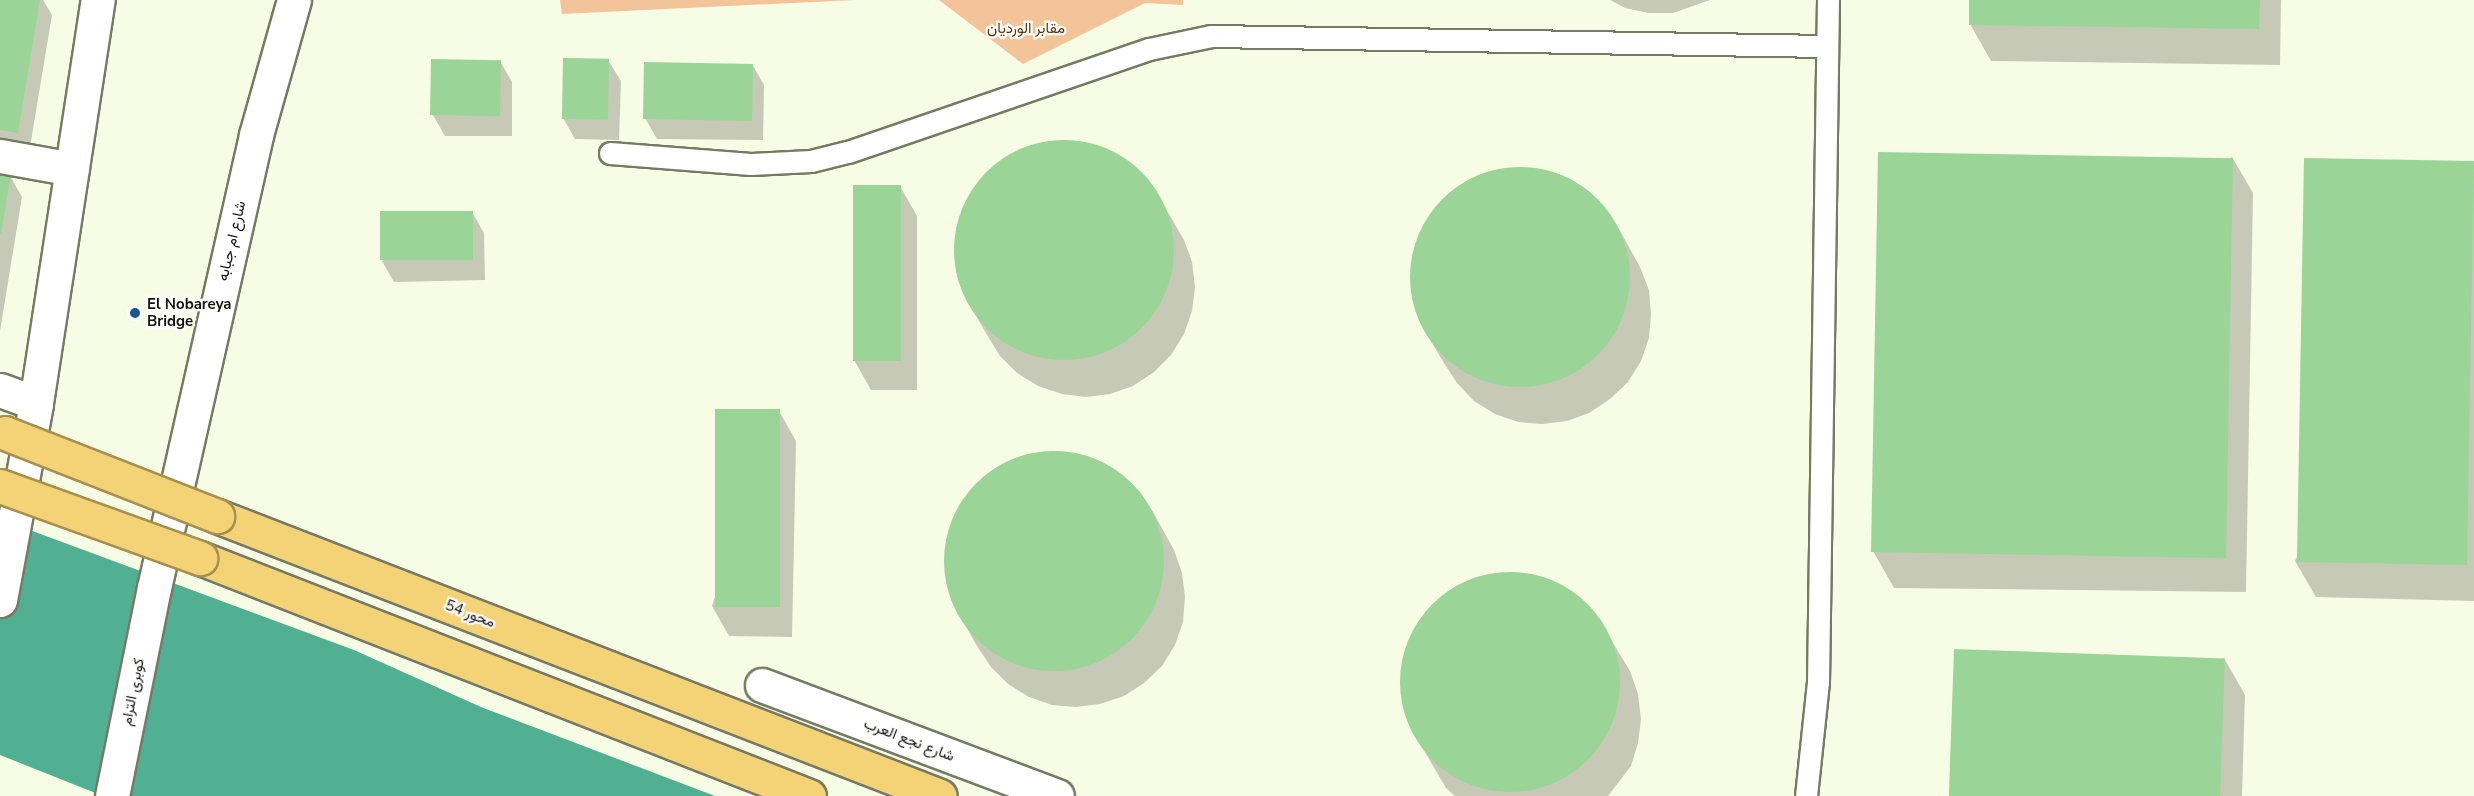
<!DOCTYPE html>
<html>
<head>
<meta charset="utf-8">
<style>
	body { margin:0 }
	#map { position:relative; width:2474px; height:796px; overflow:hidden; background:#f7fce4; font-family:"Nunito Sans",Vazirmatn,sans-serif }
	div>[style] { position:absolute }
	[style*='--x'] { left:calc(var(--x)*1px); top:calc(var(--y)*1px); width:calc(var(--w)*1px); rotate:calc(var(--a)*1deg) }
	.green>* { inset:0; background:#f3c499 }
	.water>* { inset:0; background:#51b092 }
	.shadow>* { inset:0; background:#0003 }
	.building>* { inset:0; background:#9bd497; transform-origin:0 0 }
	.round { border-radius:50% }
	.roads { filter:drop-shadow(2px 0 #767a65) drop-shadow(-2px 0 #767a65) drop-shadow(0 2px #767a65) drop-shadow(0 -2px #767a65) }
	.service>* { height:21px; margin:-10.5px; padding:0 10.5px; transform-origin:10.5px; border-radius:10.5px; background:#fff }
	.minor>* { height:33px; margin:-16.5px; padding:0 16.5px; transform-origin:16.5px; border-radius:16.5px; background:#fff }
	.motorway>* { height:33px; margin:-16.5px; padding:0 16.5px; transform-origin:16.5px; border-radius:16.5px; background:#f4d376 }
	.bridges { filter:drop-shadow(2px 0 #a69051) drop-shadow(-2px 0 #a69051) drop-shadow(0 2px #a69051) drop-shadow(0 -2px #a69051) }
	.motorway-bridge>* { height:33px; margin:-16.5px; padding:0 16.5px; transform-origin:16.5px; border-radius:16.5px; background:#f4d376 }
	.dots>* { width:16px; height:16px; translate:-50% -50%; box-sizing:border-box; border:3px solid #fff; border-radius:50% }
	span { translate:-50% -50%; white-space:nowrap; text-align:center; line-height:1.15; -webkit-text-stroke:4.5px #fff; paint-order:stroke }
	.park-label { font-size:15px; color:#5c3507 }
	.street-label { font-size:15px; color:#14150d }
	.poi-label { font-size:15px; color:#14150d; font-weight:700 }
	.left { translate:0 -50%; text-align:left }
</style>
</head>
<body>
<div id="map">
	<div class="green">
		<div style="clip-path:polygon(560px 0,855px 0,562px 14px)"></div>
		<div style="clip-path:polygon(939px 0,1183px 0,1183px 5px,1145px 3px,1023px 64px)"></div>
	</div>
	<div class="water">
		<div style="clip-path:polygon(0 519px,354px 650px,481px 707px,715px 796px,103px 796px,0 755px)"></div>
	</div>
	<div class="shadow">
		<div style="clip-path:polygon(0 0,43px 0,52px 15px,29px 153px,0 148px)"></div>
		<div style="clip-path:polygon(1610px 0,1710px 0,1673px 13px,1649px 13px,1625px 8px)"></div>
		<div style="clip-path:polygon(1971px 0,2281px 0,2280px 65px,1991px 61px,1970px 24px)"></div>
		<div style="clip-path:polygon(608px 60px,621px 81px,619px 140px,575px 139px,563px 118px)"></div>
		<div style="clip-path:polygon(500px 61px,512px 82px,512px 136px,445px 136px,433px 115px)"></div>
		<div style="clip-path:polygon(752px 64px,764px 85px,763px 140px,657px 139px,645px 118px)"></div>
		<div style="clip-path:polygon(1064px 141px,1088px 143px,1111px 152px,1132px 165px,1149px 182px,1162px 202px,1184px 240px,1192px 262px,1195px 287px,1192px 311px,1184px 334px,1171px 355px,1154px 372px,1133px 386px,1110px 394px,1086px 397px,1062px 394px,1038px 386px,1017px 373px,1000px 356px,987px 335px,966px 298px,957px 275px,955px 251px,957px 227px,965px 204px,979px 183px,996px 165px,1016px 152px,1039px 144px)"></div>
		<div style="clip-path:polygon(2232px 157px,2253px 193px,2246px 592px,1894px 588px,1873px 551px)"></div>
		<div style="clip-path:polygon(2474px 163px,2474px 601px,2316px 597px,2295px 561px)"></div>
		<div style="clip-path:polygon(1520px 168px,1545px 171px,1568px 178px,1588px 191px,1605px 209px,1619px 229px,1640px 267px,1649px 290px,1651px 314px,1649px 338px,1641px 361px,1628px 382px,1610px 399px,1589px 413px,1567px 421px,1542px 424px,1518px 422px,1495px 414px,1474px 401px,1457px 383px,1444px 363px,1422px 326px,1414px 302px,1412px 278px,1414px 254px,1422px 231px,1435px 210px,1452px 193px,1473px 180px,1496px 171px)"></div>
		<div style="clip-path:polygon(0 174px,10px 176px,22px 197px,0 331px)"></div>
		<div style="clip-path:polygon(900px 186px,917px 216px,917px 390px,871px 390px,854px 360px)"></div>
		<div style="clip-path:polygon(472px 212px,484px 233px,485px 280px,394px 282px,382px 261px)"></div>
		<div style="clip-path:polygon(779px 411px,796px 441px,792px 637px,729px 636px,712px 606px)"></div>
		<div style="clip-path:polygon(1054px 451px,1079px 454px,1102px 462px,1122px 475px,1140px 492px,1153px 512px,1174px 550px,1182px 573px,1185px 597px,1183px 622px,1175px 645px,1162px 666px,1144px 683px,1124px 696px,1100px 704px,1076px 707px,1052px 705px,1029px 697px,1008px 684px,991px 667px,977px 646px,956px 609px,948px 586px,945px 561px,948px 537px,956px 514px,969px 493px,986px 476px,1007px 463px,1030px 454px)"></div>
		<div style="clip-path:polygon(1510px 573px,1535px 575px,1558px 583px,1578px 596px,1595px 613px,1630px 671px,1638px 694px,1641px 719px,1638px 743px,1631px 766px,1608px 796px,1455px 796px,1446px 788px,1412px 730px,1404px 707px,1401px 682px,1404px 659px,1412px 635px,1425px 614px,1442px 597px,1463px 584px,1486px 576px)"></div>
		<div style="clip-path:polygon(2224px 658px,2245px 695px,2242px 796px,1950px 796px)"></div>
	</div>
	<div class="building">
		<div style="clip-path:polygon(0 0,40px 0,18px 133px,0 130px)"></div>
		<div style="clip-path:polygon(1969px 0,2260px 0,2259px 29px,1969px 25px)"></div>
		<div style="left:563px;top:58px;width:46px;height:61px;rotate:1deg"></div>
		<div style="left:431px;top:59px;width:70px;height:56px;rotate:1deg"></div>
		<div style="left:644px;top:62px;width:109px;height:57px;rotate:1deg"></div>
		<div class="round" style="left:954px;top:140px;width:220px;height:220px"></div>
		<div style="left:1878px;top:152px;width:355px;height:400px;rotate:1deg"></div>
		<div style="left:2304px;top:158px;width:170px;height:404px;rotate:1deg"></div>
		<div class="round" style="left:1410px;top:167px;width:220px;height:220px"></div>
		<div style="clip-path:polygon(0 173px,11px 174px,1px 234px,0 233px)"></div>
		<div style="left:853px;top:185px;width:48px;height:176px"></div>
		<div style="left:473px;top:211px;width:49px;height:93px;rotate:90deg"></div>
		<div style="left:715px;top:409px;width:65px;height:198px"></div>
		<div class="round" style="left:944px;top:451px;width:220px;height:220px"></div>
		<div class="round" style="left:1400px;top:572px;width:220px;height:220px"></div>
		<div style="left:1954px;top:649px;width:271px;height:147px;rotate:2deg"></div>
	</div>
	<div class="roads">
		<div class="service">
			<div style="--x:610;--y:153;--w:141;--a:4.5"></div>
			<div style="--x:751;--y:164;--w:60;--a:-2.9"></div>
			<div style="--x:811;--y:161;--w:38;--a:-14"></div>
			<div style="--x:848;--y:152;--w:318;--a:-18.9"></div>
			<div style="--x:1149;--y:49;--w:63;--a:-11.8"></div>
			<div style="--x:1211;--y:36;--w:615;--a:0.93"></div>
			<div style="--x:1806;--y:796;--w:115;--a:-84"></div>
			<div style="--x:1818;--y:682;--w:682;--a:-89.16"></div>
		</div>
		<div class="minor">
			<div style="--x:0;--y:156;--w:73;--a:10.2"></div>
			<div style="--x:0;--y:390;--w:38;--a:20"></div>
			<div style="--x:0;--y:600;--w:200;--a:-79.6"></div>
			<div style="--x:36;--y:403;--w:408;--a:-81.3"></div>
			<div style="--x:762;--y:685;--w:315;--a:20.6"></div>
			<div style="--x:112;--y:796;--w:212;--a:-78.6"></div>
			<div style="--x:154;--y:588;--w:464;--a:-77.3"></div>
			<div style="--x:256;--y:135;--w:140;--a:-74.3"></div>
		</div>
		<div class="motorway">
			<div style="--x:217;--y:516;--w:775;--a:21.17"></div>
			<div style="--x:200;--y:558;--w:654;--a:21.35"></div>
		</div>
	</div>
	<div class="bridges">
		<div class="motorway-bridge">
			<div style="--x:5;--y:433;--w:228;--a:21.4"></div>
			<div style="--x:0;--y:486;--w:213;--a:19.8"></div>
		</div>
	</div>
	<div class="dots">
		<div style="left:135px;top:313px;background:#1a598f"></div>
	</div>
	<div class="park-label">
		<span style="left:1026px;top:29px">مقابر الورديان</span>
	</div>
	<div class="street-label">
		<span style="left:232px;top:241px;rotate:-77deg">شارع ام جبابه</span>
		<span style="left:470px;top:614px;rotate:21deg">محور 54</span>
		<span style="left:133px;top:692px;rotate:-79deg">كوبرى الترام</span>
		<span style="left:909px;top:740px;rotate:21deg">شارع نجع العرب</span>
	</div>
	<div class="poi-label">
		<span class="left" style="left:147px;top:313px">El Nobareya<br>Bridge</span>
	</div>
</div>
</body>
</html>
